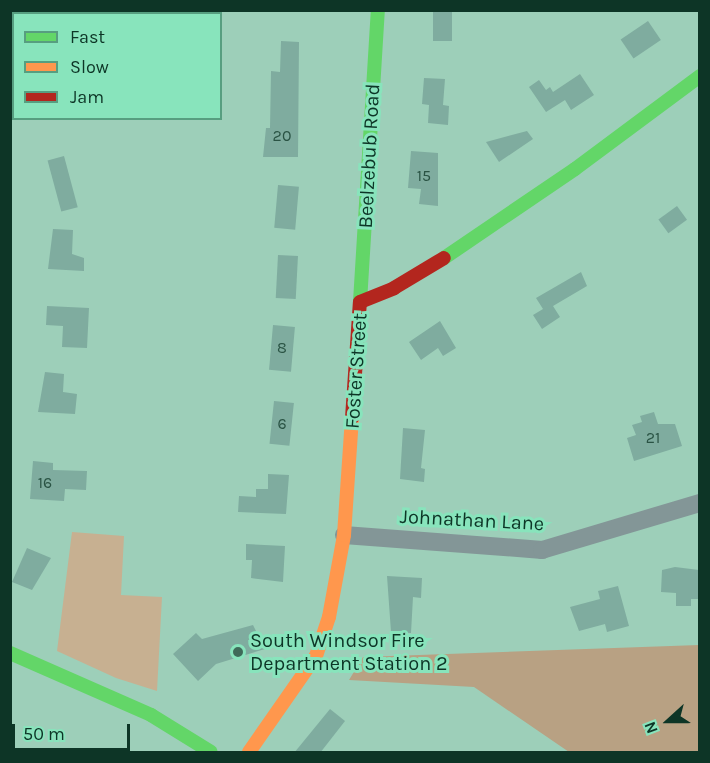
<!DOCTYPE html>
<html>
<head>
<meta charset="utf-8">
<style>
	body { margin:0 }
	#map { position:relative; width:710px; height:763px; overflow:hidden; background:#9dcfb9; font-family:Karla,sans-serif }
	div>[style] { position:absolute }
	[style*='--x'] { left:calc(var(--x)*1px); top:calc(var(--y)*1px); width:calc(var(--w)*1px); rotate:calc(var(--a)*1deg) }
	.green>* { inset:0; background:#c7b091 }
	.forest>* { inset:0; background:#b8a183 }
	.building>* { inset:0; background:#7fac9f; transform-origin:0 0 }
	.street>* { height:18px; margin:-9px; padding:0 9px; transform-origin:9px; border-radius:9px; background:#839697 }
	.fast>* { height:14px; margin:-7px; padding:0 7px; transform-origin:7px; border-radius:7px; background:#63d668 }
	.slow>* { height:14px; margin:-7px; padding:0 7px; transform-origin:7px; border-radius:7px; background:#ff974d }
	.jam>* { height:14px; margin:-7px; padding:0 7px; transform-origin:7px; border-radius:7px; background:#b3261e }
	.dots>* { width:16px; height:16px; translate:-50% -50%; box-sizing:border-box; border:3px solid #88e4bc; border-radius:50% }
	span { translate:-50% -50%; white-space:nowrap; text-align:center; line-height:1.15; -webkit-text-stroke:6px #88e4bc; paint-order:stroke }
	.number-label { font-size:16px; color:#2a5344 }
	.number-label span { -webkit-text-stroke-width:0 }
	.street-label { font-size:20px; color:#0d3526 }
	.poi-label { font-size:20px; color:#0d3526 }
	.left { translate:0 -50%; text-align:left }
	.frame { position:absolute; inset:0; border:12px solid #0d3526; pointer-events:none }
	.legend { position:absolute; left:12px; top:12px; width:210px; height:108px; box-sizing:border-box; background:#88e4bc; border:2px solid #579e80; margin:0; padding:8px 10px; list-style:none; font-size:18px; color:#0d3526 }
	.legend li { display:flex; align-items:center; gap:12px; height:30px }
	.legend b { width:30px; border:2px solid #579e80 }
	.north { position:absolute; left:638px; top:691px; width:60px; height:60px; -webkit-text-stroke:4px #88e4bc; paint-order:stroke; rotate:249deg; font-size:16px; font-weight:700; line-height:24px; text-align:center; color:#0d3526 }
	.north::after { content:''; display:block; margin:auto; width:21px; height:27px; background:#0d3526; clip-path:polygon(50% 0,100% 100%,50% 72%,0 100%) }
	.scale { position:absolute; left:12px; top:724px; width:118px; height:27px; box-sizing:border-box; border:3px solid #0d3526; border-top:0; padding-left:8px; font-size:18px; line-height:21px; white-space:nowrap; color:#0d3526; -webkit-text-stroke:4px #88e4bc; paint-order:stroke }
</style>
</head>
<body>
<div id="map">
	<div class="green">
		<div style="clip-path:polygon(72px 532px,124px 536px,121px 595px,162px 597px,157px 691px,116px 678px,57px 651px)"></div>
	</div>
	<div class="forest">
		<div style="clip-path:polygon(699px 645px,699px 752px,569px 752px,474px 687px,349px 680px,363px 657px)"></div>
	</div>
	<div class="building">
		<div style="left:433px;top:10px;width:19px;height:31px"></div>
		<div style="left:648px;top:21px;width:23px;height:33px;rotate:56deg"></div>
		<div style="clip-path:polygon(281px 41px,299px 42px,298px 157px,263px 157px,266px 128px,270px 128px,271px 71px,280px 72px)"></div>
		<div style="clip-path:polygon(580px 74px,594px 95px,571px 110px,565px 100px,546px 112px,529px 87px,539px 80px,546px 90px,550px 87px,553px 92px)"></div>
		<div style="clip-path:polygon(424px 78px,445px 79px,443px 105px,449px 106px,448px 125px,428px 123px,429px 105px,422px 104px)"></div>
		<div style="clip-path:polygon(527px 131px,533px 139px,499px 162px,486px 142px)"></div>
		<div style="clip-path:polygon(411px 151px,438px 153px,438px 206px,419px 204px,421px 189px,408px 188px)"></div>
		<div style="left:64px;top:156px;width:53px;height:17px;rotate:75deg"></div>
		<div style="left:278px;top:185px;width:21px;height:43px;rotate:5deg"></div>
		<div style="left:677px;top:206px;width:17px;height:23px;rotate:54deg"></div>
		<div style="clip-path:polygon(53px 229px,73px 230px,72px 254px,84px 258px,84px 271px,48px 269px)"></div>
		<div style="left:278px;top:255px;width:20px;height:43px;rotate:3deg"></div>
		<div style="clip-path:polygon(581px 272px,587px 286px,553px 306px,560px 317px,542px 329px,533px 315px,543px 309px,536px 298px)"></div>
		<div style="clip-path:polygon(47px 306px,89px 308px,87px 348px,62px 347px,63px 326px,46px 325px)"></div>
		<div style="clip-path:polygon(440px 321px,456px 348px,443px 356px,438px 348px,421px 360px,409px 342px)"></div>
		<div style="left:273px;top:325px;width:22px;height:45px;rotate:5deg"></div>
		<div style="clip-path:polygon(45px 372px,64px 374px,63px 392px,77px 394px,75px 414px,38px 412px)"></div>
		<div style="left:274px;top:401px;width:20px;height:43px;rotate:6deg"></div>
		<div style="clip-path:polygon(654px 412px,658px 424px,675px 424px,682px 446px,634px 461px,627px 438px,636px 435px,632px 425px,642px 422px,640px 416px)"></div>
		<div style="clip-path:polygon(403px 428px,425px 430px,421px 468px,425px 469px,424px 482px,400px 479px)"></div>
		<div style="clip-path:polygon(33px 461px,53px 463px,53px 470px,87px 471px,86px 490px,65px 489px,64px 501px,30px 499px)"></div>
		<div style="clip-path:polygon(268px 474px,289px 475px,286px 514px,238px 512px,239px 496px,256px 497px,256px 489px,268px 489px)"></div>
		<div style="clip-path:polygon(246px 544px,285px 546px,283px 582px,251px 578px,252px 560px,246px 560px)"></div>
		<div style="clip-path:polygon(27px 548px,51px 558px,32px 590px,12px 582px)"></div>
		<div style="clip-path:polygon(675px 567px,699px 570px,699px 599px,691px 599px,691px 606px,676px 606px,676px 593px,661px 592px,662px 570px)"></div>
		<div style="clip-path:polygon(387px 576px,422px 578px,421px 598px,413px 597px,411px 633px,391px 632px)"></div>
		<div style="clip-path:polygon(618px 586px,629px 626px,607px 632px,605px 624px,579px 631px,570px 607px,600px 599px,598px 591px)"></div>
		<div style="clip-path:polygon(253px 625px,265px 649px,216px 664px,198px 681px,173px 654px,196px 633px,202px 639px)"></div>
		<div style="clip-path:polygon(330px 709px,345px 721px,320px 753px,294px 753px)"></div>
	</div>
	<div class="street">
		<div style="--x:344;--y:535;--w:199;--a:4.3"></div>
		<div style="--x:542;--y:550;--w:165;--a:-16.6"></div>
	</div>
	<div class="fast">
		<div style="--x:444;--y:258;--w:158;--a:-34.2"></div>
		<div style="--x:575;--y:169;--w:156;--a:-36.6"></div>
		<div style="--x:360;--y:302;--w:293;--a:-86.5"></div>
		<div style="--x:10;--y:653;--w:154;--a:23.7"></div>
		<div style="--x:151;--y:715;--w:70;--a:31.7"></div>
	</div>
	<div class="slow">
		<div style="--x:249;--y:752;--w:117;--a:-55.1"></div>
		<div style="--x:316;--y:656;--w:41;--a:-71.6"></div>
		<div style="--x:329;--y:617;--w:83;--a:-79.6"></div>
		<div style="--x:344;--y:535;--w:117;--a:-86.1"></div>
	</div>
	<div class="jam">
		<div style="--x:352;--y:418;--w:116;--a:-86.1"></div>
		<div style="--x:360;--y:302;--w:37;--a:-22"></div>
		<div style="--x:394;--y:288;--w:58;--a:-31"></div>
	</div>
	<div class="dots">
		<div style="left:238px;top:652px;background:#3f6b59"></div>
	</div>
	<div class="number-label">
		<span style="left:282px;top:136px">20</span>
		<span style="left:424px;top:176px">15</span>
		<span style="left:282px;top:348px">8</span>
		<span style="left:282px;top:424px">6</span>
		<span style="left:653px;top:438px">21</span>
		<span style="left:45px;top:483px">16</span>
	</div>
	<div class="street-label">
		<span style="left:369px;top:156px;rotate:-87deg">Beelzebub Road</span>
		<span style="left:356px;top:371px;rotate:-86deg">Foster Street</span>
		<span style="left:472px;top:520px;rotate:3deg">Johnathan Lane</span>
	</div>
	<div class="poi-label">
		<span class="left" style="left:250px;top:652px">South Windsor Fire<br>Department Station 2</span>
	</div>
	<div class="frame"></div>
	<ul class="legend">
	<li><b style="height:8px;background:#63d668"></b>Fast</li>
	<li><b style="height:8px;background:#ff974d"></b>Slow</li>
	<li><b style="height:8px;background:#b3261e"></b>Jam</li>
	</ul>
	<div class="north">N</div>
	<div class="scale">50 m</div>
</div>
</body>
</html>
